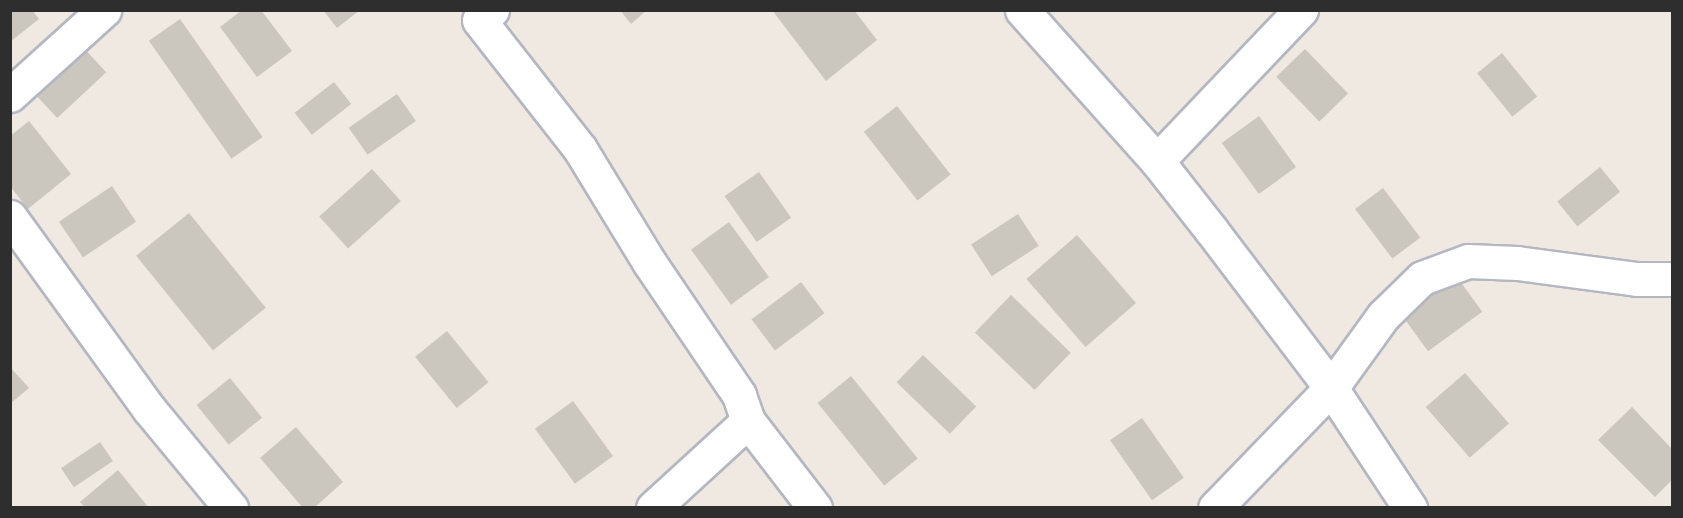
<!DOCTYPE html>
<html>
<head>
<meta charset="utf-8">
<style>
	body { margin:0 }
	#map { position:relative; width:1683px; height:518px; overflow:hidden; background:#efe9e1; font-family:Manrope,sans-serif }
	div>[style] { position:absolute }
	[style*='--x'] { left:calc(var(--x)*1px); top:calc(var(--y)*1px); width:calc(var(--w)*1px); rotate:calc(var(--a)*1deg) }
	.building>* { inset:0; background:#cbc7bf; transform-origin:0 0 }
	.roads { filter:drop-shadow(2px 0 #b4b7c1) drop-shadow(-2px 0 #b4b7c1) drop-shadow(0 2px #b4b7c1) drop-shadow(0 -2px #b4b7c1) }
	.minor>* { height:33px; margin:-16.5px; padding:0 16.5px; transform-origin:16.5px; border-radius:16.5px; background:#fff }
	span { translate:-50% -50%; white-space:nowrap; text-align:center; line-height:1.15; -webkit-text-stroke:4.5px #fff; paint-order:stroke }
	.frame { position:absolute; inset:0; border:12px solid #2e2e2e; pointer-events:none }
</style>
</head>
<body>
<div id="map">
	<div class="building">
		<div style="clip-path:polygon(10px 10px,32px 10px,39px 19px,10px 42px)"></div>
		<div style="clip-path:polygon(242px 10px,261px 10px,292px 51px,257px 77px,220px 27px)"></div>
		<div style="clip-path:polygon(323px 10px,360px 10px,337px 28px)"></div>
		<div style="clip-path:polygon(620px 10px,647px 10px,631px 24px)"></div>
		<div style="clip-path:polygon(772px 10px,854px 10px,877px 40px,826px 81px)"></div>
		<div style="left:180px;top:19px;width:144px;height:38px;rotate:55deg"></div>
		<div style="left:79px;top:43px;width:40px;height:67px;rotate:47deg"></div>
		<div style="left:1305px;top:49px;width:62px;height:40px;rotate:46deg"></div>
		<div style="left:1502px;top:53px;width:56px;height:32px;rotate:51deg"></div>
		<div style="left:334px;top:82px;width:28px;height:50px;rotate:52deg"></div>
		<div style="left:397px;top:94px;width:33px;height:59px;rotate:55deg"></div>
		<div style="left:897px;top:106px;width:87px;height:42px;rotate:52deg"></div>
		<div style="left:1259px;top:116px;width:63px;height:46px;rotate:54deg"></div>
		<div style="clip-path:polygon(29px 121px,71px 174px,28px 209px,10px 186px,10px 136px)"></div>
		<div style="left:1600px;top:167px;width:32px;height:55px;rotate:51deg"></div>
		<div style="left:372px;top:169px;width:43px;height:71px;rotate:48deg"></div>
		<div style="left:759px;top:172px;width:56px;height:42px;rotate:55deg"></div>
		<div style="left:112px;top:186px;width:43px;height:64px;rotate:56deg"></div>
		<div style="left:1383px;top:188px;width:62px;height:35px;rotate:53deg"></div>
		<div style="left:189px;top:213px;width:122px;height:68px;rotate:51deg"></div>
		<div style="left:1018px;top:214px;width:38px;height:56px;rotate:57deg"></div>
		<div style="left:729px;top:222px;width:68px;height:47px;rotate:54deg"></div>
		<div style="left:1077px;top:235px;width:90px;height:67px;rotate:49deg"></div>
		<div style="left:1457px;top:277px;width:43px;height:67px;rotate:54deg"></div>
		<div style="left:801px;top:282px;width:39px;height:62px;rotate:53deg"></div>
		<div style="left:1011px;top:295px;width:83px;height:52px;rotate:44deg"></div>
		<div style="left:447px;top:331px;width:66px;height:41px;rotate:51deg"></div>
		<div style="left:923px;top:355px;width:74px;height:38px;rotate:44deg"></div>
		<div style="clip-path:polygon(10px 367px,29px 388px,10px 404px)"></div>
		<div style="left:1465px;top:373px;width:67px;height:52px;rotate:49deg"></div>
		<div style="left:851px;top:376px;width:106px;height:43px;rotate:51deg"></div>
		<div style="left:230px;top:378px;width:51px;height:43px;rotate:51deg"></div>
		<div style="left:573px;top:401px;width:68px;height:47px;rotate:54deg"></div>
		<div style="clip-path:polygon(1632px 407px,1672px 449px,1672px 480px,1655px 497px,1598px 440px)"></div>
		<div style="left:1142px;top:418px;width:73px;height:39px;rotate:55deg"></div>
		<div style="clip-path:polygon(296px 427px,343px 482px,314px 508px,303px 508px,260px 458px)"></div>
		<div style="left:100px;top:442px;width:23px;height:47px;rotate:56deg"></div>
		<div style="clip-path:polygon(118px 470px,149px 508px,85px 508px,80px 502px)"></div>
	</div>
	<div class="roads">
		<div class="minor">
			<div style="--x:492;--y:10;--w:16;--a:142"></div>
			<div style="--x:479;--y:20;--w:164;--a:51.9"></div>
			<div style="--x:580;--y:149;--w:132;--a:58.6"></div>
			<div style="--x:649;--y:262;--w:161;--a:55.9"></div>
			<div style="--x:739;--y:395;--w:28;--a:71"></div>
			<div style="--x:748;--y:421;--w:110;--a:52.4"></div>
			<div style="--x:1022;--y:10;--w:203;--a:48.2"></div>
			<div style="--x:1157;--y:161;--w:89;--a:51.8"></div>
			<div style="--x:1212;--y:231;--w:197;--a:52.8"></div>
			<div style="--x:1331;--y:388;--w:144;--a:56.6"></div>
			<div style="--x:10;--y:95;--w:127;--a:-42.1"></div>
			<div style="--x:1157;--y:161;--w:209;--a:-46.4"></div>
			<div style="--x:10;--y:217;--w:237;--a:54.1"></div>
			<div style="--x:149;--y:409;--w:129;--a:50.4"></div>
			<div style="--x:653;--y:508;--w:129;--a:-42.5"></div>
			<div style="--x:1215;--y:508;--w:167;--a:-46"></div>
			<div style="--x:1331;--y:388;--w:89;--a:-54.2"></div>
			<div style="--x:1383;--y:316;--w:54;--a:-44.3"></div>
			<div style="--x:1422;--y:278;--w:49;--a:-20.3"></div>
			<div style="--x:1468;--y:261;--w:49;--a:2.3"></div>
			<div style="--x:1517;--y:263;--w:121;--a:7.6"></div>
			<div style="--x:1637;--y:279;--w:35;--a:0"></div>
		</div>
	</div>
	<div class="frame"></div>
</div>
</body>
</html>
